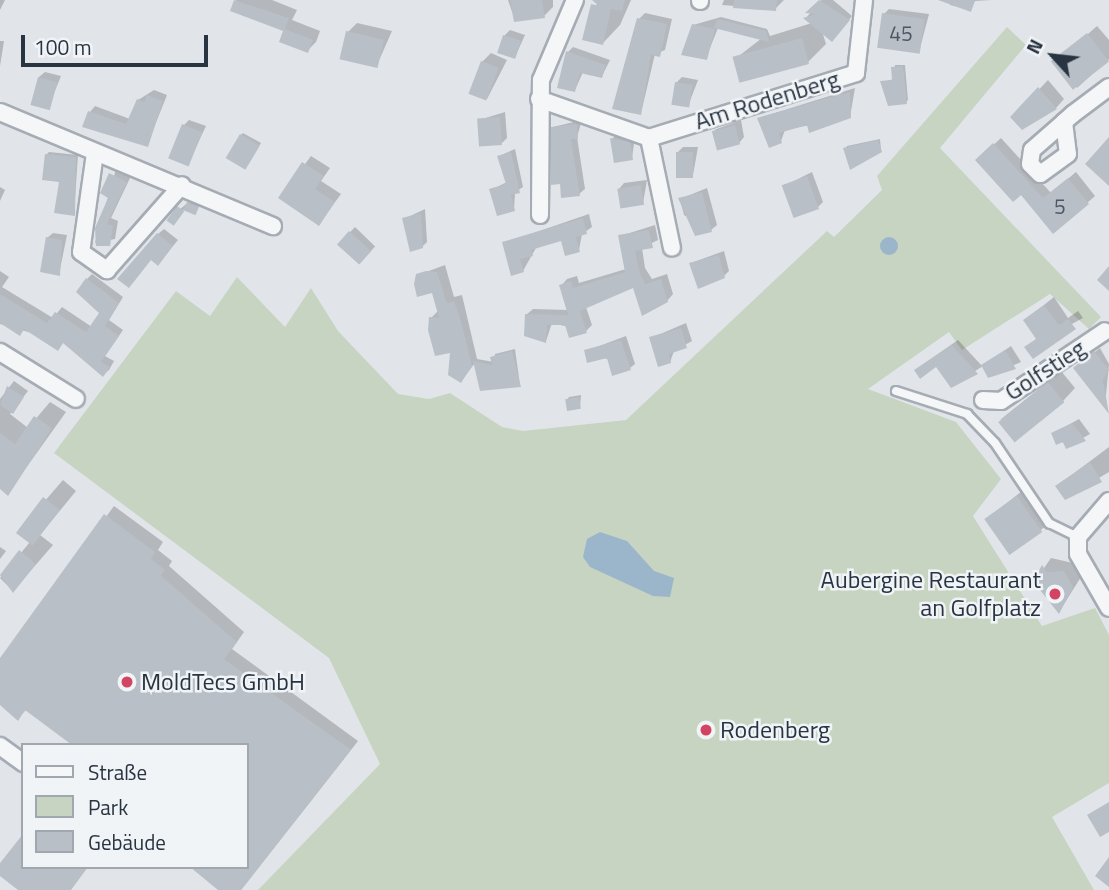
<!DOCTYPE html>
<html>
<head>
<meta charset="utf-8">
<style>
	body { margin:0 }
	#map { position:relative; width:1109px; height:890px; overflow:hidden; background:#e1e5ea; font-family:"Titillium Web",sans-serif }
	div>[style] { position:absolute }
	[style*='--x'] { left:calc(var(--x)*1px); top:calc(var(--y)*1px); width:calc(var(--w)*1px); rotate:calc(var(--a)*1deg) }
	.green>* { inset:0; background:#c8d4c2 }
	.water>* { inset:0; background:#9bb5cb }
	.round { border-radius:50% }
	.shadow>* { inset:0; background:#0003; transform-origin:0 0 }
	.building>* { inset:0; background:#b8bfc7; transform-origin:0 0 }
	.roads { filter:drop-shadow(2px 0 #a6acb4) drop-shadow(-2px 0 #a6acb4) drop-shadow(0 2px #a6acb4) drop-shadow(0 -2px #a6acb4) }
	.service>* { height:8px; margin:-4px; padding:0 4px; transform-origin:4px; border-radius:4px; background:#f4f6f8 }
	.minor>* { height:16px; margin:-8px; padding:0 8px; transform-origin:8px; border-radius:8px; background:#f4f6f8 }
	.dots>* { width:19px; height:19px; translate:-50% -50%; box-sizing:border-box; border:4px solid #f1f4f7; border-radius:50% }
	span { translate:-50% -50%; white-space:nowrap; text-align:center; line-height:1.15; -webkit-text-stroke:5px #f1f4f7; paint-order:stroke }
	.number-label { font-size:21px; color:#4d5763 }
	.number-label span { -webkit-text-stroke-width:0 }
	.street-label { font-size:24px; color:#293442 }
	.poi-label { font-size:24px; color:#293442 }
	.right { translate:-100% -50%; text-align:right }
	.left { translate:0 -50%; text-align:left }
	.legend { position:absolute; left:21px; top:743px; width:228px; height:126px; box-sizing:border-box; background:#f1f4f7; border:2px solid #a1a7af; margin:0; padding:9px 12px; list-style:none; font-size:21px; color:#293442 }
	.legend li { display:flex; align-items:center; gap:14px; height:35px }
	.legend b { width:35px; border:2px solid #a1a7af }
	.north { position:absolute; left:1018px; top:21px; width:70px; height:70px; -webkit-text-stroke:5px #f1f4f7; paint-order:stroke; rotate:297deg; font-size:19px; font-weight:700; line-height:28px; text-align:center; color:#293442 }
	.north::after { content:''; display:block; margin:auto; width:24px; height:32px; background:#293442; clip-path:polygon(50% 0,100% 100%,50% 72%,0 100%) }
	.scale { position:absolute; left:21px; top:35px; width:187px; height:32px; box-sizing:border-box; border:4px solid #293442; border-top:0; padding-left:9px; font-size:21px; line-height:24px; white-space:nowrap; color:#293442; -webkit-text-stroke:5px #f1f4f7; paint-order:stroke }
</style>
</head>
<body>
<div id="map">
	<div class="green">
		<div style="clip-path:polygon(1007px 27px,1026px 45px,940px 148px,1101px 317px,1089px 329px,1050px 294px,962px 350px,949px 332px,868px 389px,956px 422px,1001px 479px,973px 516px,1042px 626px,1095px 608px,1109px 635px,1109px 783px,1052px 817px,1094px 890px,258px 890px,380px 764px,329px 658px,54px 453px,176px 291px,210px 316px,237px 277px,285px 327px,311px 288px,338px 331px,398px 394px,429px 399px,450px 393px,502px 427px,523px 431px,626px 420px,827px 231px,834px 237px,882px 190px,877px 176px)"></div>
	</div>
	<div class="water">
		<div class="round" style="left:880px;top:237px;width:18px;height:18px"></div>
		<div style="clip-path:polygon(600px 532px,627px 541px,654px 571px,674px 578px,670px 597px,653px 596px,590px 567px,583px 557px,587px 539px)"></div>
	</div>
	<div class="shadow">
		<div style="clip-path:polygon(0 0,5px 0,0 10px)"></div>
		<div style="clip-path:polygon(236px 0,272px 0,297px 10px,292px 20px,320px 31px,316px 42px,307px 51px,286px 30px,232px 10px)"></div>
		<div style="clip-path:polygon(508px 0,553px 0,553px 7px,544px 16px,515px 20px)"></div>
		<div style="clip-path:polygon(598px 0,631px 0,620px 25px,603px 43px,585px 39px)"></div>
		<div style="clip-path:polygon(724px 0,784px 0,775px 9px,722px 5px)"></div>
		<div style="clip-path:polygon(821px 0,833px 0,852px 16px,836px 36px,822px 31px,826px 44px,808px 62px,735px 59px,762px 38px,718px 28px,706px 58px,693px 25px,721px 17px,767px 29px,770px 36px,812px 23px,806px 18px)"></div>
		<div style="clip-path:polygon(951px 0,991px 0,975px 1px,971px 10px,950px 5px)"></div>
		<div style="clip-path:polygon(889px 9px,929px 14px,919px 52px,884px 14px)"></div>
		<div style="clip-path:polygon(645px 13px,672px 19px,665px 50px,655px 54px,641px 113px,639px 19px)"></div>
		<div style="clip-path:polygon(357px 23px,392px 31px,377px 65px,348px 32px)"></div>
		<div style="clip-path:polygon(1097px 26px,1109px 40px,1109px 59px,1077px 88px,1064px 55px)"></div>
		<div style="clip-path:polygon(510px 30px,525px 35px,515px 57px,504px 36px)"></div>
		<div style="clip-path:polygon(0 41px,4px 41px,0 66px)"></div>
		<div style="clip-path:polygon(573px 47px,610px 60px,602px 76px,583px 72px,575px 90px,568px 52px)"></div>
		<div style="clip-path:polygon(491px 53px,507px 60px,487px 99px,482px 62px)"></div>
		<div style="clip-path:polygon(905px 65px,908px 100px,906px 102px,882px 82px,894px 79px,895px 65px)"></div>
		<div style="clip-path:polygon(45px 72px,61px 76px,48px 108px,39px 77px)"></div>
		<div style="clip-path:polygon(682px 77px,698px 80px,688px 106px,676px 83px)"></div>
		<div style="clip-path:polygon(1048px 80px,1064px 99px,1056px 108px,1013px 117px)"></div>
		<div style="clip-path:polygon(855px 88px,850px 117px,785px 130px,781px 141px,759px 118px)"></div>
		<div style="clip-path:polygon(154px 90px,167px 95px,147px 145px,90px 112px,95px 106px,130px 119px,138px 100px)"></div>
		<div style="clip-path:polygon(505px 112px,507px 138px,502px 143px,479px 120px)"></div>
		<div style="clip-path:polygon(189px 120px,206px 126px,188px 164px,184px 125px)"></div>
		<div style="clip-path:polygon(582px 120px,577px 137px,585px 189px,579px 194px,553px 127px)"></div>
		<div style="clip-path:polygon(741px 120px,744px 137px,739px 143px,714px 130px)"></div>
		<div style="clip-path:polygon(243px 133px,261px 143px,248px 165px,241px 135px)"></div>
		<div style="clip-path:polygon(618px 133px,635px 137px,632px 158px,612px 139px)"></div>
		<div style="clip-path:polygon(1001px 138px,1051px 193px,1076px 172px,1095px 196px,1054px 232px,1021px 193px,977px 160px)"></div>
		<div style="clip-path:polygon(880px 139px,881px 150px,845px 149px,847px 146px)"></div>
		<div style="clip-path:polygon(683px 147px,698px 147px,693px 175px,677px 153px)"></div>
		<div style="clip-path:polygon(515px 149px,523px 187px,515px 192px,514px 210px,491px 190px,507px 182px,499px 156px)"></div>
		<div style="clip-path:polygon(49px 152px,78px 155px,74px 214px,46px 155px)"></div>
		<div style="clip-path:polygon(311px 156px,330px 168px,321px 181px,341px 194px,319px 224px,280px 198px)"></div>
		<div style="clip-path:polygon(116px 169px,131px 176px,111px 218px,118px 221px,115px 239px,95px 243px)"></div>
		<div style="clip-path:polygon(812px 172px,823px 202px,818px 207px,784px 186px)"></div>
		<div style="clip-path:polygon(647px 180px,643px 203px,619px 189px,624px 183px)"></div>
		<div style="clip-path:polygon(0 187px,5px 190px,0 201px)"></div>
		<div style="clip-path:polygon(707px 188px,717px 225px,711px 230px,684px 215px,680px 199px)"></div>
		<div style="clip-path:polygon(191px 200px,200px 204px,195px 213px,185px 209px,167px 220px)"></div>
		<div style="clip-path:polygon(425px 209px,427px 242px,422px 247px,404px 219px)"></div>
		<div style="clip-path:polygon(589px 214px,592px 227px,582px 234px,579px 250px,562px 239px,537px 246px,523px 271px,504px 243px)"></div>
		<div style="clip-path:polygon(655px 225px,658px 240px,642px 248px,645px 268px,652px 279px,667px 274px,673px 294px,667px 301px,634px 286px,586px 307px,592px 325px,586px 331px,552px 323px,546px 341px,526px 315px,533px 309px,568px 310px,561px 286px,567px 279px,577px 276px,579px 283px,626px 269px,620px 236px)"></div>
		<div style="left:355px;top:227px;width:28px;height:24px;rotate:44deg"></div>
		<div style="clip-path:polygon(164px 229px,178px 240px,163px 258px,158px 234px)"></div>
		<div style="clip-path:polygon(53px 233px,67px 235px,59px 274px,47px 238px)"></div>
		<div style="clip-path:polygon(724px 251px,729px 271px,724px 276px,691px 263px)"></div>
		<div style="clip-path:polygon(445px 265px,454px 297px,462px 295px,477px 359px,494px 362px,495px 354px,515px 349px,520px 385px,475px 363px,461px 381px,452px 350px,431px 318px,439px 310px,434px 290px,418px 275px)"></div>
		<div style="clip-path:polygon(0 271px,9px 277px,2px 287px,53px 318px,62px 307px,92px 327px,101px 313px,87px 279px,92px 274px,123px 297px,109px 320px,123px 330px,105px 356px,114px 361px,109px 370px,103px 375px,64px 342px,0 324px)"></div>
		<div style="clip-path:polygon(1054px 297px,1068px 318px,1078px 311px,1083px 318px,1027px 348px,1037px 338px,1025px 320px)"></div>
		<div style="clip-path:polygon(686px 323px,692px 341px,674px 351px,670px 362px,651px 338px)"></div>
		<div style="clip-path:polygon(626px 336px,635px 364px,630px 368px,586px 351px)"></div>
		<div style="clip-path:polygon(958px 340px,982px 366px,1011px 346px,1021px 362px,989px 376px,983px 366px,951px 386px,937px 365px,922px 365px)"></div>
		<div style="clip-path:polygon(1100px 348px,1109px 364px,1105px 405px,1081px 363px)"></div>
		<div style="clip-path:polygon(1061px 371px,1075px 388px,1063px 401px,1000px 420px)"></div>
		<div style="clip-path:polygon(14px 381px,28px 391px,10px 414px,28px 428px,50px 402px,66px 412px,8px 493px,0 487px,0 399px)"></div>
		<div style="clip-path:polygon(581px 395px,580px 407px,567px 400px,569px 397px)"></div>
		<div style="clip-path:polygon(1079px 419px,1090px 434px,1067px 447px,1054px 433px)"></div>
		<div style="clip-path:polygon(1109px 447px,1109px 472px,1065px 498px,1057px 486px)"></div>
		<div style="clip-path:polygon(63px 480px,76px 491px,40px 535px,53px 545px,13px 591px,0 578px,30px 542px,18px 532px)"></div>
		<div style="clip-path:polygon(1026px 488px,1049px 522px,1041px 530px,986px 519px)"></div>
		<div style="clip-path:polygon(114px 506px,163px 542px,158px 550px,172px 561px,169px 566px,244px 632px,232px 649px,358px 741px,241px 890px,221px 890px,247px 867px,247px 745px,27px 709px,18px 718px,0 702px,0 661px)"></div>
		<div style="clip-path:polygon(0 547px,6px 551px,0 559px)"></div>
		<div style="clip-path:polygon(1051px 558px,1073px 563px,1081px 577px,1059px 612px,1035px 581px)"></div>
	</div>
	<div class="building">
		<div style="clip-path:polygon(234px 0,289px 18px,285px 29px,313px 40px,308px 53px,279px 42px,283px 31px,230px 11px)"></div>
		<div style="clip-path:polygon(510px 0,542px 0,545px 18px,514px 22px)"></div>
		<div style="clip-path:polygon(592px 0,625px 0,622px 11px,611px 9px,603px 45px,582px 40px,591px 4px,599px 6px)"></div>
		<div style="clip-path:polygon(734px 0,777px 0,776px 11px,733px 8px)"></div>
		<div style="clip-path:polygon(819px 0,850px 20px,832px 42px,803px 18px,816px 14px,805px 13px)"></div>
		<div style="clip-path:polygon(938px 0,975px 0,971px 12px)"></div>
		<div style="left:882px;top:13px;width:43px;height:35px;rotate:8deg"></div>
		<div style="clip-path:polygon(637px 18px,667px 24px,660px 57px,651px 55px,641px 115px,612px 109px)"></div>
		<div style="clip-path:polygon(717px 19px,766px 31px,769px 42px,714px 28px)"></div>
		<div style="clip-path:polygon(692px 24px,715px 29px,707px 60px,681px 55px)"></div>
		<div style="left:346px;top:31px;width:39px;height:29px;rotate:13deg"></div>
		<div style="left:1087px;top:33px;width:36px;height:46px;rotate:52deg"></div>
		<div style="left:503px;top:35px;width:19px;height:19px;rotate:18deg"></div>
		<div style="left:802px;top:38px;width:27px;height:72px;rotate:75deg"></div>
		<div style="clip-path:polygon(566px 51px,606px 65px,602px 78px,580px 73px,575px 92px,557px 88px)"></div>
		<div style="left:481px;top:61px;width:19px;height:35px;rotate:21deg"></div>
		<div style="clip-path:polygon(903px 66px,907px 104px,888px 106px,880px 81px,892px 80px,891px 67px)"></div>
		<div style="left:38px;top:77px;width:20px;height:29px;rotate:15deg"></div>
		<div style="left:675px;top:82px;width:18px;height:23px;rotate:9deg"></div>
		<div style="clip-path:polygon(1038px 87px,1057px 109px,1022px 130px,1010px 117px)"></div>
		<div style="clip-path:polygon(850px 92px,851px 118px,809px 133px,807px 125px,779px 133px,782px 143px,769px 148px,757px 118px)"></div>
		<div style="clip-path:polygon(147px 95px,163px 101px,148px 147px,82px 127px,88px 111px,126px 124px,137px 99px,144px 102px)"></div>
		<div style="left:500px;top:117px;width:28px;height:23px;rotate:86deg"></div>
		<div style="left:182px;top:124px;width:22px;height:37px;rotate:22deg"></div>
		<div style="clip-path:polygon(577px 124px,578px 139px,571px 139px,580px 196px,561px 198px,560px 184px,551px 185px,551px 127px)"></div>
		<div style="left:735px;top:125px;width:20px;height:24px;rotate:75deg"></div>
		<div style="left:240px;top:134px;width:23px;height:28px;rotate:31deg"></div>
		<div style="clip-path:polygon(1109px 137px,1109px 186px,1085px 164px)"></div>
		<div style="clip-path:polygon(610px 138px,630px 142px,633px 160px,614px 163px)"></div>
		<div style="clip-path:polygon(878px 140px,882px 152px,850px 170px,843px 148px)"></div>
		<div style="clip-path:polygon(993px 143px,1043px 198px,1068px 178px,1089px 204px,1053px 234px,1021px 195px,1013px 202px,975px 160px)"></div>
		<div style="clip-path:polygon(511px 152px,520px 193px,511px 195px,515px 211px,497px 216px,489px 189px,506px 184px,497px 156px)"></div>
		<div style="left:676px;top:152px;width:17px;height:26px"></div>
		<div style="clip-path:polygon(45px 154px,76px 157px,75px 216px,54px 213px,59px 182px,42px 180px)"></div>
		<div style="clip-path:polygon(302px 162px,324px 176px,315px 189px,335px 202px,319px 226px,278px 198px)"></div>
		<div style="clip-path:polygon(109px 173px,127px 182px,107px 224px,113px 226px,110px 246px,96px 246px,95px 228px,108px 198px,100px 193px)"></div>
		<div style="left:807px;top:176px;width:35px;height:27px;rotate:70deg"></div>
		<div style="left:641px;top:185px;width:20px;height:24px;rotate:81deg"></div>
		<div style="clip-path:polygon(702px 192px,712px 232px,695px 236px,678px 198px)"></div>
		<div style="left:187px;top:202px;width:13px;height:9px;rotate:23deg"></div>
		<div style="left:177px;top:206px;width:9px;height:18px;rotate:36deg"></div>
		<div style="clip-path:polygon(421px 213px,423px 248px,410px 252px,402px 218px)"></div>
		<div style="clip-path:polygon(583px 218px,587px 234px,576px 237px,580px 252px,565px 256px,561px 241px,531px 250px,533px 256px,520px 259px,524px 272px,511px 276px,502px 242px)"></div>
		<div style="clip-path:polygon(649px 230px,653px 248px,635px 251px,640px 274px,645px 284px,661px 279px,668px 302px,642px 316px,633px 288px,580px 311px,587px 333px,569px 338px,565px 325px,547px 325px,546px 343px,524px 336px,525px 314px,568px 315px,559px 285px,571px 281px,573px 288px,625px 272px,618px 235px)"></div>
		<div style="left:349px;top:231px;width:30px;height:18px;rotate:42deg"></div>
		<div style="clip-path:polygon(157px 233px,173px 246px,158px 266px,151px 260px,129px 288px,117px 279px)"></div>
		<div style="clip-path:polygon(46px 237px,62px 240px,60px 276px,40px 272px)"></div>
		<div style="clip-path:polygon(719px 255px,725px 278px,698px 289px,689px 263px)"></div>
		<div style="clip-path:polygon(1109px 266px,1109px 291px,1097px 280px)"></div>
		<div style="clip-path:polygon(426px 271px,437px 272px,447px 303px,454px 301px,461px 321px,472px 366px,461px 383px,448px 375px,450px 353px,435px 356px,428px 330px,429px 317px,439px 318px,432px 293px,417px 297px,414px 284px,416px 274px)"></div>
		<div style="clip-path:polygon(86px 278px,119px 303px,105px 326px,119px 336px,101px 362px,110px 367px,103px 377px,63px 343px,58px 351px,24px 329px,20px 336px,0 323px,0 294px,47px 323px,55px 312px,86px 332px,99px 313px,76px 292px)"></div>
		<div style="clip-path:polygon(1044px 305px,1059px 325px,1068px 319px,1076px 329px,1033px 359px,1024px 347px,1036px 339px,1023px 320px)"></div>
		<div style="clip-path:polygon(681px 328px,687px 348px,669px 354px,671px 363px,658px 367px,649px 337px)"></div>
		<div style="clip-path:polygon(621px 340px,631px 370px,612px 376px,607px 358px,587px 363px,584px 350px)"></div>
		<div style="clip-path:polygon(952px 345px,978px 374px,951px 388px,936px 367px,920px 379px,914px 370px)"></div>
		<div style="clip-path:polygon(1005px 350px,1016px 369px,988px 378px,981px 365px)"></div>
		<div style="clip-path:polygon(512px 351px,521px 387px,480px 391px,473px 361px,492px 365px,490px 357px)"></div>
		<div style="clip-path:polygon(1094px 351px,1109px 370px,1103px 380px,1109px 414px,1073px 368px)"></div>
		<div style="left:1048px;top:382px;width:26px;height:64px;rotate:51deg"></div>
		<div style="clip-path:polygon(7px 386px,24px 397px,13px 414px,0 405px)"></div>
		<div style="left:579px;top:397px;width:12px;height:14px;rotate:81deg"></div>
		<div style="clip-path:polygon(34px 416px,52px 428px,8px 496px,0 489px,0 433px,15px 444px)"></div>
		<div style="clip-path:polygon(1072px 423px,1086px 441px,1066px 449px,1063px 442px,1056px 445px,1051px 433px)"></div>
		<div style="clip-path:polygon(1090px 462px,1102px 482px,1065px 500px,1055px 486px)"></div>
		<div style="left:1017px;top:496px;width:44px;height:40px;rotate:55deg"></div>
		<div style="left:43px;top:497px;width:21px;height:45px;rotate:37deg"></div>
		<div style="clip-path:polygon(104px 514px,155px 552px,151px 559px,165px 570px,161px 576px,237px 642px,224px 659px,351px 750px,241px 890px,218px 890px,190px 867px,247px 867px,247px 745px,72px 745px,25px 710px,18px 721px,0 705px,0 658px)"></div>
		<div style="clip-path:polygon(19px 550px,36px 564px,13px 593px,0 575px)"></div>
		<div style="clip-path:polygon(1042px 565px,1047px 572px,1064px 571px,1073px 587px,1059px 614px,1033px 581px)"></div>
		<div style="clip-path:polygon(1109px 802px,1109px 832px,1100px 837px,1087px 815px)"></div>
		<div style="clip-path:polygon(23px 834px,23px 867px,88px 867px,71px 890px,18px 890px,0 876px,0 863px)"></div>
		<div style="clip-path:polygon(1109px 857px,1109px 887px,1095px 876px)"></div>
	</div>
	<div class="roads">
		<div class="service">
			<div style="--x:896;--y:391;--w:75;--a:17.9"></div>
			<div style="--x:967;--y:414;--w:40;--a:46"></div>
			<div style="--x:995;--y:443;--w:97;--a:56"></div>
			<div style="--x:1049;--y:523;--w:32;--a:26"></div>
		</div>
		<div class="minor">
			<div style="--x:700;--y:0;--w:1;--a:90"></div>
			<div style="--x:539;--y:99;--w:117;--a:19.5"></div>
			<div style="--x:649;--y:138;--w:217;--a:-17.4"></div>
			<div style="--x:856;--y:73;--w:73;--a:-83.7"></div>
			<div style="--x:0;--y:112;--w:296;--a:22.7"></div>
			<div style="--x:1064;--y:122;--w:32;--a:83"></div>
			<div style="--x:1068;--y:154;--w:34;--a:144"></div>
			<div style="--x:1040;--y:174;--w:14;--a:-135"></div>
			<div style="--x:1030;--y:164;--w:14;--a:-82"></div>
			<div style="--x:1032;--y:150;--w:43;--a:-41.2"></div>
			<div style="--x:1064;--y:122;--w:12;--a:-42"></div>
			<div style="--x:1073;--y:114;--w:45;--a:-36.9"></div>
			<div style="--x:649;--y:138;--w:112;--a:78.2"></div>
			<div style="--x:95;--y:153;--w:100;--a:98"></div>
			<div style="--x:81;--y:252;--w:32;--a:35"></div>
			<div style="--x:107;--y:270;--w:113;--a:-48.6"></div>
			<div style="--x:540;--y:215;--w:135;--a:-89.6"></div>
			<div style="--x:541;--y:80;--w:87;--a:-67"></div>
			<div style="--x:0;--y:352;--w:89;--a:31.7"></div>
			<div style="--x:983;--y:400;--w:18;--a:3"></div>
			<div style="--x:1001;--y:401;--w:125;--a:-33.9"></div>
			<div style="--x:1109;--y:501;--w:48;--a:130.7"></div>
			<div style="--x:1078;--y:537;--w:17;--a:90"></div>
			<div style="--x:1078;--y:554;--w:62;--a:60.1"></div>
			<div style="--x:0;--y:746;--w:29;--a:36"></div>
		</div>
	</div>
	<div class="dots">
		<div style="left:1055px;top:594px;background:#d24462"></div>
		<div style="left:127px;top:682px;background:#d24462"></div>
		<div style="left:706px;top:730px;background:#d24462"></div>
	</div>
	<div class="number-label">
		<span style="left:901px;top:33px">45</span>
		<span style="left:1060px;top:206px">5</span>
	</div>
	<div class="street-label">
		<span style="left:767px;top:100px;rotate:-17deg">Am Rodenberg</span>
		<span style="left:1045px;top:370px;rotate:-33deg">Golfstieg</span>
	</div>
	<div class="poi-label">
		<span class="right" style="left:1041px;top:594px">Aubergine Restaurant<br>an Golfplatz</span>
		<span class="left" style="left:141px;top:682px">MoldTecs GmbH</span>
		<span class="left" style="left:720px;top:730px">Rodenberg</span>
	</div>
	<ul class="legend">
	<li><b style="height:9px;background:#f4f6f8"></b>Straße</li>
	<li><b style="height:19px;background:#c8d4c2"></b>Park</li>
	<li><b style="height:19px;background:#b8bfc7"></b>Gebäude</li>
	</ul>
	<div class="north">N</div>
	<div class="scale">100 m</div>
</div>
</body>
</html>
